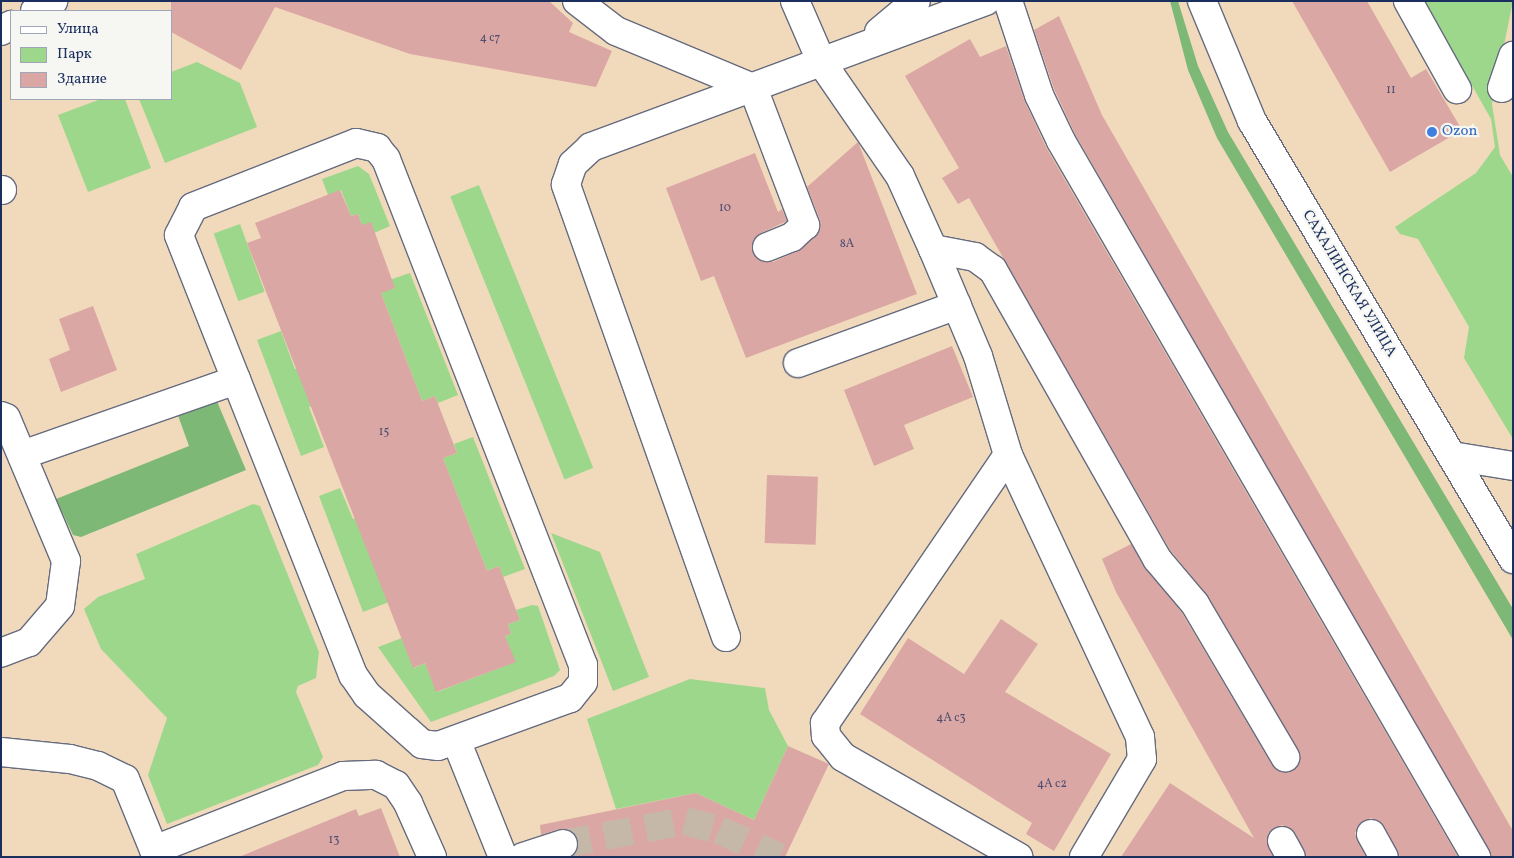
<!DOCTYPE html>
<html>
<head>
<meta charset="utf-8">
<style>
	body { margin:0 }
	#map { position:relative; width:1514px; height:858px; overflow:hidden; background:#f1dabb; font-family:Vollkorn,serif }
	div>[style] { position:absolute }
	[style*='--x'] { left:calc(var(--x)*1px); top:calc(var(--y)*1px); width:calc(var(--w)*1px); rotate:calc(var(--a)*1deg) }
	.green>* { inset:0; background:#9dd78b; transform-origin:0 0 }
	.forest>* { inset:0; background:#7eb877 }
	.building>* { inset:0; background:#dba7a4; transform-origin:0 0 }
	.minor-tunnel>* { height:28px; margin-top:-14px; transform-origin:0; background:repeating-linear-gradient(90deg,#c6b8a8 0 28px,transparent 0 42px) }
	.roads { filter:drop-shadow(1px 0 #666b7f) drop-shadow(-1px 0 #666b7f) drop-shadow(0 1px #666b7f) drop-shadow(0 -1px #666b7f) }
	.minor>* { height:28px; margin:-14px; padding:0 14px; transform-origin:14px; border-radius:14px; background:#fff }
	.major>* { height:28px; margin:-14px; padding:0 14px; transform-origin:14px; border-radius:14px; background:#fff }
	.dots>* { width:14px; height:14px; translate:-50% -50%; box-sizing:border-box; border:2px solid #f6f6f2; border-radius:50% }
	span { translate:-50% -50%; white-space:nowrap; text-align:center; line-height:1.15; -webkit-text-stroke:4.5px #f6f6f2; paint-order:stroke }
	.number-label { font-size:12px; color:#4b4d70 }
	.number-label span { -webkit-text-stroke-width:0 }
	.shop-label { font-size:15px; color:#366cbe }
	.left { translate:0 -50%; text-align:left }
	.street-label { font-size:15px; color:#1b2f5e }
	.frame { position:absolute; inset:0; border:2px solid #1b2f5e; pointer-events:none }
	.legend { position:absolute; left:10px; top:10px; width:162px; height:90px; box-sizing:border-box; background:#f6f6f2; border:1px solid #9ea6b7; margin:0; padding:6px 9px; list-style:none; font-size:15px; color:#1b2f5e }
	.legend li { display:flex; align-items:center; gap:10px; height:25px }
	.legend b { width:25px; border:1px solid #9ea6b7 }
</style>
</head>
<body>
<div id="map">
	<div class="green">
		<div style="clip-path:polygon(1424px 1px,1513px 1px,1492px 104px,1500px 155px,1513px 177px,1513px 439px,1464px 358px,1469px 327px,1418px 239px,1400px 234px,1395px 227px,1476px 173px,1495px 147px,1491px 119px)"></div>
		<div style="clip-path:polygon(197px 62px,240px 83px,257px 127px,165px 163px,139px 99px,171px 99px,171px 72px)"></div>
		<div style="clip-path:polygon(101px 99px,125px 99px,151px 168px,88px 192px,58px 115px)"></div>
		<div style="clip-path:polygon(358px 166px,369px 174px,390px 226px,374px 233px,362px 225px,358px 214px,351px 216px,341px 190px,328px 195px,322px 179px)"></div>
		<div style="left:479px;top:185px;width:305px;height:31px;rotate:68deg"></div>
		<div style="left:240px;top:224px;width:72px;height:28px;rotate:70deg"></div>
		<div style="clip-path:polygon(410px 273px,458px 395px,438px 403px,435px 396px,422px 401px,381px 293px,392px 279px)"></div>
		<div style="clip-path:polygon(281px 331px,295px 369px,308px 365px,322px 401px,309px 407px,324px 447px,301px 456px,257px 340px)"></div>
		<div style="clip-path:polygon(473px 437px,525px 569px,503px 577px,499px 566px,487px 571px,443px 458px,457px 453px,454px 444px)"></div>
		<div style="clip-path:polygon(340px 488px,353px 519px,367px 514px,389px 602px,363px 612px,319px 496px)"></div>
		<div style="clip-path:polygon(253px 504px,260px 506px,319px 652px,316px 678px,298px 686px,296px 692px,323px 757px,318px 765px,167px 824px,148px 775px,167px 718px,101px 649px,84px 609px,98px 597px,145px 579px,136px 554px)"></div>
		<div style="clip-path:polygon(551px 533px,600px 552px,649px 677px,613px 691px)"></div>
		<div style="clip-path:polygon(532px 605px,538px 606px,560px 670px,554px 676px,431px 722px,378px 647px,402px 638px,414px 668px,425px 663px,437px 692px,515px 662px,505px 636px,511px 634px,508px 624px,520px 620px,516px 610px)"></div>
		<div style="clip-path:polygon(690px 679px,765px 688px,769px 710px,788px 746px,754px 820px,696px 793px,616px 809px,587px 719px)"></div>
	</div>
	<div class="forest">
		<div style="clip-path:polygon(1170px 1px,1178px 1px,1198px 66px,1228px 132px,1513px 609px,1513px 640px,1217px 138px,1188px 70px)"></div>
		<div style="clip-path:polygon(216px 399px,246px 470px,81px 537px,73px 535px,56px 499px,189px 446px,176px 410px)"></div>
	</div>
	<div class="building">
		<div style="clip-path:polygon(171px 1px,549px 1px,573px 23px,569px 32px,612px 51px,596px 87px,410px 54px,275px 7px,241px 70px,171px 32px)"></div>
		<div style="clip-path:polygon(1292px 1px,1367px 1px,1411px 78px,1426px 69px,1462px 130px,1390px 172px)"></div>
		<div style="clip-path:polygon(1059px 16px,1102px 115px,1513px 831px,1513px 857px,1492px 857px,1075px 134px,1054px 89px,1034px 30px)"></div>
		<div style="clip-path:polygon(970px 39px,980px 57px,1006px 46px,1025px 102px,1047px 149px,1458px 857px,1400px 857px,1384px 826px,1371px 818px,1358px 826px,1355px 833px,1366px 857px,1307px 857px,1295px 833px,1282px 825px,1268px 833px,1273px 857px,1121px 857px,1170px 783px,1254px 838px,1116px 592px,1102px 559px,1131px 544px,1182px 613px,1272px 765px,1285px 773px,1292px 771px,1301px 756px,1208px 596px,1170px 550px,969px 198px,958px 204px,942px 178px,959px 168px,905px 76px)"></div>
		<div style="clip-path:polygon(858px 142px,917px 294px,746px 358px,714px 276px,701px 281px,666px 188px,755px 153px,778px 212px,782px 209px,787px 221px,761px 233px,752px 244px,757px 259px,773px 262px,798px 251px,816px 236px,820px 220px,807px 187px)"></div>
		<div style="clip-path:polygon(340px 190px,351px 216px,358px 214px,362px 225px,371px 222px,395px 288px,381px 293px,422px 401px,435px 396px,457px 453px,443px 458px,487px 571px,499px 566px,520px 620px,508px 624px,511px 634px,505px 636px,516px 662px,436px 692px,425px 663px,413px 668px,247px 243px,261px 238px,255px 223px)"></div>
		<div style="clip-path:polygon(93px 306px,117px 370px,61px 392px,49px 359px,70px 350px,59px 319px)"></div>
		<div style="clip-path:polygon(952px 346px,973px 397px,904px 425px,914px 449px,874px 466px,844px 390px)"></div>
		<div style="left:767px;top:475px;width:51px;height:68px;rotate:2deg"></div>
		<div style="clip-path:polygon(1001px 619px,1038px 644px,1005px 692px,1111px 754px,1054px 851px,1026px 834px,1032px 823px,860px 714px,908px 638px,964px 674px)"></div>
		<div style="clip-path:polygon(788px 746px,829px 764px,785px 857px,571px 857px,578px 847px,573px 832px,559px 829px,541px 835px,540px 825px,696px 793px,754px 820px)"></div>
		<div style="clip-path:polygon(381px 808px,400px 857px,239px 857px,356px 809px,359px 816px)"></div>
	</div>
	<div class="minor-tunnel">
		<div style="--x:563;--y:844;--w:124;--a:-10.7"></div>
		<div style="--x:685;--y:821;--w:35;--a:15"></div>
		<div style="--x:719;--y:830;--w:66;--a:24.2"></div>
	</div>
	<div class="roads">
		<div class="minor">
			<div style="--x:577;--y:1;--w:49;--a:37.6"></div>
			<div style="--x:616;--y:31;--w:148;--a:22.6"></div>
			<div style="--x:753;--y:88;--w:147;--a:69.2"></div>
			<div style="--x:805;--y:225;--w:18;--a:137"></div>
			<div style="--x:792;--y:237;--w:27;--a:158"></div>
			<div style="--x:795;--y:1;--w:68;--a:66.5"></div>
			<div style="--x:822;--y:63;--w:137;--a:55.4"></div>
			<div style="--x:900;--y:176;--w:80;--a:65.7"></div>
			<div style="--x:933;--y:249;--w:43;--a:10.8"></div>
			<div style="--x:975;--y:257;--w:22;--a:36"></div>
			<div style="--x:993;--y:270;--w:332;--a:60.4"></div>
			<div style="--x:1157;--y:559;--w:59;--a:49.8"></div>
			<div style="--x:1195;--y:604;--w:178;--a:59.5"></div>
			<div style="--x:1008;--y:1;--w:99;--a:71.7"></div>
			<div style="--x:1039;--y:95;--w:51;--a:64.4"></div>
			<div style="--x:1061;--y:141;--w:828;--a:59.9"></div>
			<div style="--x:1408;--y:1;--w:101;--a:60.9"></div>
			<div style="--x:35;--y:11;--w:21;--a:-29"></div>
			<div style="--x:1;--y:31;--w:12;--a:-31"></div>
			<div style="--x:879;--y:32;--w:48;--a:-40"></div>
			<div style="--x:1502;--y:88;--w:34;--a:-71"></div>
			<div style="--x:356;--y:143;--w:22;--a:13"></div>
			<div style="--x:377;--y:148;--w:14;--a:51"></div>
			<div style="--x:386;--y:159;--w:543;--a:68.73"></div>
			<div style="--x:583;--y:665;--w:17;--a:90"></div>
			<div style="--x:583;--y:682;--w:21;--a:129"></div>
			<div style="--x:570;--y:698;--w:140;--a:160"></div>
			<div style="--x:438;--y:746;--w:16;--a:-173"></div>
			<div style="--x:422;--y:744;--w:74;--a:-138.3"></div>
			<div style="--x:367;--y:695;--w:24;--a:-125"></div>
			<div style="--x:353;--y:675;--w:473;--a:-111.6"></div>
			<div style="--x:179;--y:235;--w:31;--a:-63"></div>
			<div style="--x:193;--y:207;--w:175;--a:-21.4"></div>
			<div style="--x:1;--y:190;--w:1;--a:0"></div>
			<div style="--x:933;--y:249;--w:116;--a:67.2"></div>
			<div style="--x:978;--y:356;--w:103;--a:73.1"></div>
			<div style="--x:1008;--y:455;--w:311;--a:64.9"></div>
			<div style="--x:1140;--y:737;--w:22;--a:85"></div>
			<div style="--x:1142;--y:759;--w:114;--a:120.6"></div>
			<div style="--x:798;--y:363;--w:169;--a:-20"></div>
			<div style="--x:1;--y:416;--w:5;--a:22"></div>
			<div style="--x:6;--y:418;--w:155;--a:67.2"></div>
			<div style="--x:66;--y:561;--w:45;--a:97.6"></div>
			<div style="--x:60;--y:606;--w:48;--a:130.7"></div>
			<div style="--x:29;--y:642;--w:30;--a:159"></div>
			<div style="--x:22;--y:455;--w:227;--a:-19.3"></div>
			<div style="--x:1008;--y:455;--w:325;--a:124.3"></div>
			<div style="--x:825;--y:723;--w:13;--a:86"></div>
			<div style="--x:826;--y:736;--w:27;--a:51"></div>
			<div style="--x:843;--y:757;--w:202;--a:29.7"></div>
			<div style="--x:1452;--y:456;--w:62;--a:9.3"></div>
			<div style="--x:726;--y:637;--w:480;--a:-109.5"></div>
			<div style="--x:566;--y:184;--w:21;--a:-71"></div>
			<div style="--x:573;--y:164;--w:25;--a:-43"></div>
			<div style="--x:591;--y:147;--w:421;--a:-20.3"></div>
			<div style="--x:456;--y:740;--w:126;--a:68.1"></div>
			<div style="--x:1;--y:752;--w:69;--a:5.8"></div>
			<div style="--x:70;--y:759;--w:29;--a:14"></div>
			<div style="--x:98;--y:766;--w:30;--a:26"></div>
			<div style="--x:125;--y:779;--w:77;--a:67.8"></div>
			<div style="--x:154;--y:850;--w:203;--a:-21.4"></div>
			<div style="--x:343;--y:776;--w:33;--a:-2"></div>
			<div style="--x:376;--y:775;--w:22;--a:27"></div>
			<div style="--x:396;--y:785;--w:22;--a:56"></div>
			<div style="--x:408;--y:803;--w:59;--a:66"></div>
			<div style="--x:1371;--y:834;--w:26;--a:61"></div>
			<div style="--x:1282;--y:841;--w:18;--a:61"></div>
			<div style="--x:523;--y:857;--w:42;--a:-18"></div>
		</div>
		<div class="major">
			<div style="--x:1202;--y:1;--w:130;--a:67.4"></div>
			<div style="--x:1252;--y:121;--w:510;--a:59.21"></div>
		</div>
	</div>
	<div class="dots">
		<div style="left:1432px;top:132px;background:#3f7fe0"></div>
	</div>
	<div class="number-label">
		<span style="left:490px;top:39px">4 с7</span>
		<span style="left:1391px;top:91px">11</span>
		<span style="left:725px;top:209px">10</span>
		<span style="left:847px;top:245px">8А</span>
		<span style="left:384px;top:433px">15</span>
		<span style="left:951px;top:719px">4А с3</span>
		<span style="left:1052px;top:785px">4А с2</span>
		<span style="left:334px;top:841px">13</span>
	</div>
	<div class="shop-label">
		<span class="left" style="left:1442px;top:132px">Ozon</span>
	</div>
	<div class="street-label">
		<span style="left:1349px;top:284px;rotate:59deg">САХАЛИНСКАЯ УЛИЦА</span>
	</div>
	<div class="frame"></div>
	<ul class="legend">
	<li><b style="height:6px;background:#fff"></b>Улица</li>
	<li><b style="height:14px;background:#9dd78b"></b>Парк</li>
	<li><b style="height:14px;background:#dba7a4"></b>Здание</li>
	</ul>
</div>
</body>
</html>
